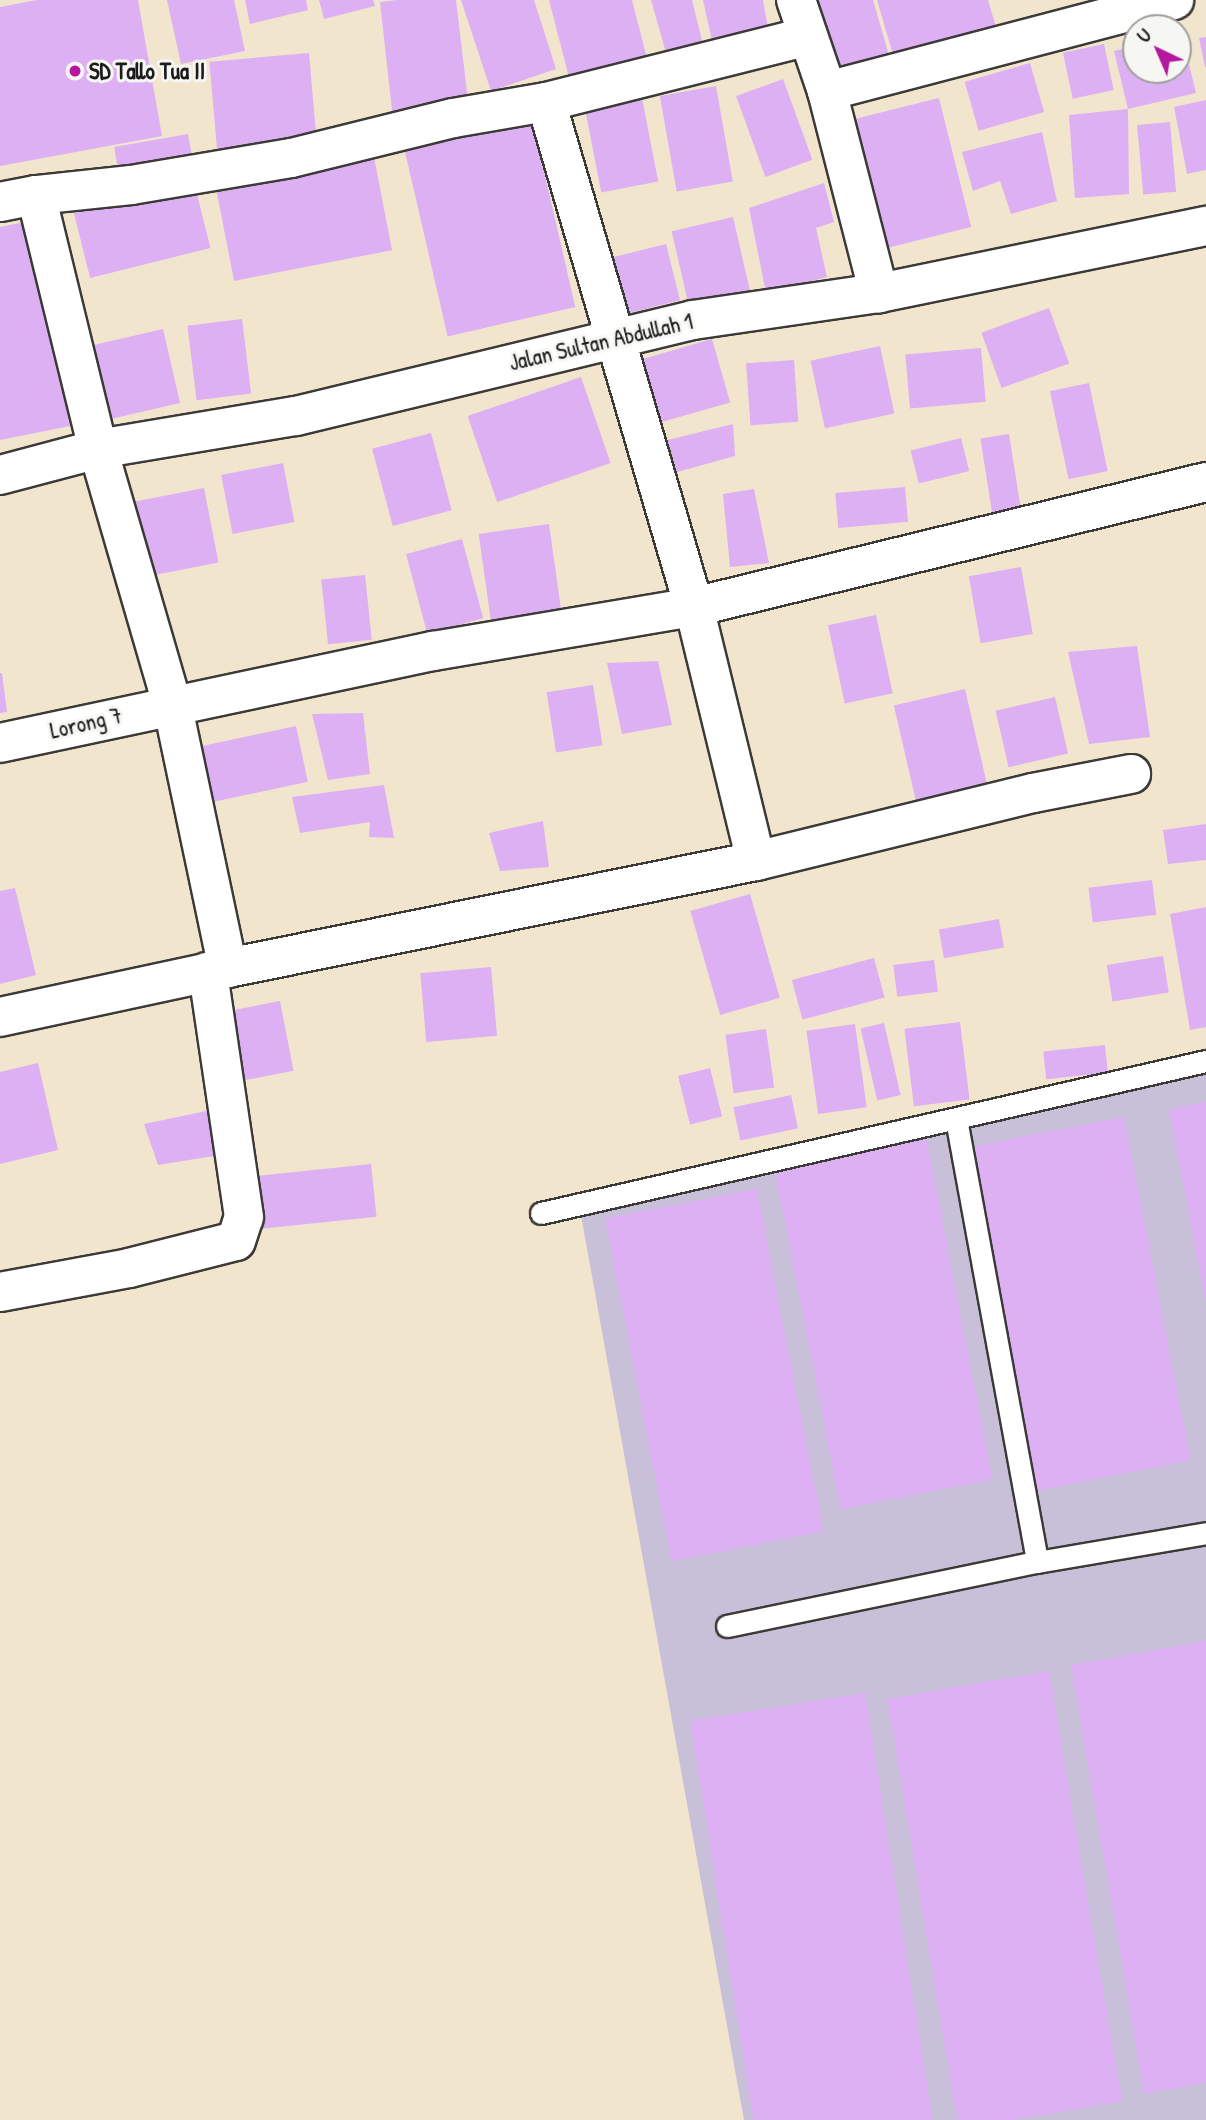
<!DOCTYPE html>
<html>
<head>
<meta charset="utf-8">
<style>
	body { margin:0 }
	#map { position:relative; width:1206px; height:2120px; overflow:hidden; background:#f2e5ce; font-family:"Patrick Hand",sans-serif }
	div>[style] { position:absolute }
	[style*='--x'] { left:calc(var(--x)*1px); top:calc(var(--y)*1px); width:calc(var(--w)*1px); rotate:calc(var(--a)*1deg) }
	.industrial>* { inset:0; background:#c8bfd8 }
	.building>* { inset:0; background:#dcb0f3; transform-origin:0 0 }
	.roads { filter:drop-shadow(2px 0 #3c3a37) drop-shadow(-2px 0 #3c3a37) drop-shadow(0 2px #3c3a37) drop-shadow(0 -2px #3c3a37) }
	.lane>* { height:21px; margin:-10.5px; padding:0 10.5px; transform-origin:10.5px; border-radius:10.5px; background:#fff }
	.street>* { height:38px; margin:-19px; padding:0 19px; transform-origin:19px; border-radius:19px; background:#fff }
	.dots>* { width:19px; height:19px; translate:-50% -50%; box-sizing:border-box; border:4px solid #f6f6f2; border-radius:50% }
	span { translate:-50% -50%; white-space:nowrap; text-align:center; line-height:1.15; -webkit-text-stroke:6px #f6f6f2; paint-order:stroke }
	.poi-label { font-size:23px; color:#1c1c1c; font-weight:700 }
	.left { translate:0 -50%; text-align:left }
	.street-label { font-size:23px; color:#1c1c1c }
	.north { position:absolute; left:1122px; top:14px; width:70px; height:70px; box-sizing:border-box; background:#f6f6f2; border:2px solid #9f9f9c; border-radius:50%; rotate:316deg; font-size:19px; font-weight:700; line-height:28px; text-align:center; color:#1c1c1c }
	.north::after { content:''; display:block; margin:auto; width:24px; height:32px; background:#b5179e; clip-path:polygon(50% 0,100% 100%,50% 72%,0 100%) }
</style>
</head>
<body>
<div id="map">
	<div class="industrial">
		<div style="clip-path:polygon(1206px 1056px,1206px 2120px,744px 2120px,579px 1204px)"></div>
	</div>
	<div class="building">
		<div style="clip-path:polygon(37px 0,138px 0,162px 136px,0 166px,0 7px)"></div>
		<div style="clip-path:polygon(167px 0,234px 0,245px 51px,181px 64px)"></div>
		<div style="clip-path:polygon(245px 0,306px 0,308px 10px,250px 24px)"></div>
		<div style="clip-path:polygon(319px 0,373px 0,375px 6px,324px 19px)"></div>
		<div style="clip-path:polygon(397px 0,456px 0,469px 109px,393px 119px,380px 2px)"></div>
		<div style="clip-path:polygon(461px 0,534px 0,556px 69px,491px 91px)"></div>
		<div style="clip-path:polygon(549px 0,632px 0,650px 70px,572px 89px)"></div>
		<div style="clip-path:polygon(651px 0,692px 0,705px 53px,668px 60px)"></div>
		<div style="clip-path:polygon(703px 0,763px 0,768px 28px,713px 45px)"></div>
		<div style="clip-path:polygon(811px 0,873px 0,891px 62px,834px 79px)"></div>
		<div style="clip-path:polygon(877px 0,988px 0,998px 34px,896px 65px)"></div>
		<div style="clip-path:polygon(1178px 35px,1182px 35px,1196px 93px,1128px 109px,1129px 194px,1075px 198px,1069px 115px,1128px 109px,1114px 51px,1136px 46px,1136px 70px,1178px 70px)"></div>
		<div style="clip-path:polygon(1206px 37px,1206px 67px,1205px 67px,1199px 38px)"></div>
		<div style="left:1104px;top:44px;width:47px;height:42px;rotate:78deg"></div>
		<div style="left:309px;top:53px;width:92px;height:100px;rotate:85deg"></div>
		<div style="left:1030px;top:63px;width:51px;height:68px;rotate:74deg"></div>
		<div style="left:783px;top:79px;width:86px;height:50px;rotate:70deg"></div>
		<div style="left:716px;top:86px;width:97px;height:57px;rotate:80deg"></div>
		<div style="left:642px;top:98px;width:85px;height:58px;rotate:79deg"></div>
		<div style="left:939px;top:98px;width:133px;height:96px;rotate:76deg"></div>
		<div style="clip-path:polygon(1206px 100px,1206px 170px,1187px 174px,1174px 107px)"></div>
		<div style="left:531px;top:115px;width:197px;height:131px;rotate:77deg"></div>
		<div style="left:1170px;top:122px;width:70px;height:33px;rotate:85deg"></div>
		<div style="clip-path:polygon(1042px 132px,1057px 201px,1011px 214px,1000px 181px,973px 191px,962px 152px)"></div>
		<div style="left:188px;top:134px;width:39px;height:75px;rotate:80deg"></div>
		<div style="left:373px;top:152px;width:100px;height:161px;rotate:79deg"></div>
		<div style="left:194px;top:182px;width:68px;height:124px;rotate:76deg"></div>
		<div style="clip-path:polygon(824px 183px,834px 222px,816px 228px,827px 277px,766px 293px,749px 208px)"></div>
		<div style="left:733px;top:217px;width:76px;height:63px;rotate:77deg"></div>
		<div style="clip-path:polygon(30px 221px,70px 426px,0 440px,0 227px)"></div>
		<div style="left:666px;top:244px;width:58px;height:65px;rotate:76deg"></div>
		<div style="left:1049px;top:308px;width:59px;height:72px;rotate:70deg"></div>
		<div style="left:242px;top:319px;width:75px;height:55px;rotate:83deg"></div>
		<div style="left:163px;top:329px;width:76px;height:79px;rotate:77deg"></div>
		<div style="left:712px;top:339px;width:66px;height:83px;rotate:74deg"></div>
		<div style="left:880px;top:346px;width:69px;height:71px;rotate:78deg"></div>
		<div style="left:981px;top:348px;width:54px;height:76px;rotate:85deg"></div>
		<div style="left:794px;top:360px;width:62px;height:48px;rotate:86deg"></div>
		<div style="left:581px;top:377px;width:91px;height:120px;rotate:71deg"></div>
		<div style="left:1089px;top:383px;width:90px;height:40px;rotate:78deg"></div>
		<div style="clip-path:polygon(733px 424px,735px 456px,659px 477px,647px 445px)"></div>
		<div style="left:431px;top:433px;width:80px;height:61px;rotate:75deg"></div>
		<div style="left:1009px;top:434px;width:75px;height:29px;rotate:81deg"></div>
		<div style="left:961px;top:438px;width:34px;height:52px;rotate:76deg"></div>
		<div style="left:283px;top:463px;width:60px;height:63px;rotate:79deg"></div>
		<div style="left:905px;top:487px;width:35px;height:70px;rotate:85deg"></div>
		<div style="left:204px;top:488px;width:76px;height:78px;rotate:79deg"></div>
		<div style="clip-path:polygon(754px 489px,769px 563px,730px 567px,723px 494px)"></div>
		<div style="left:549px;top:524px;width:92px;height:71px;rotate:82deg"></div>
		<div style="left:462px;top:539px;width:82px;height:58px;rotate:75deg"></div>
		<div style="left:1021px;top:567px;width:68px;height:53px;rotate:80deg"></div>
		<div style="left:365px;top:575px;width:65px;height:44px;rotate:84deg"></div>
		<div style="left:876px;top:615px;width:80px;height:49px;rotate:78deg"></div>
		<div style="clip-path:polygon(1137px 646px,1150px 737px,1089px 744px,1068px 652px)"></div>
		<div style="clip-path:polygon(658px 661px,672px 725px,622px 734px,607px 663px)"></div>
		<div style="clip-path:polygon(0 673px,2px 673px,7px 712px,0 713px)"></div>
		<div style="left:593px;top:685px;width:61px;height:47px;rotate:81deg"></div>
		<div style="left:965px;top:689px;width:104px;height:73px;rotate:77deg"></div>
		<div style="left:1055px;top:697px;width:58px;height:61px;rotate:77deg"></div>
		<div style="clip-path:polygon(363px 713px,370px 774px,328px 780px,312px 714px)"></div>
		<div style="left:296px;top:726px;width:57px;height:102px;rotate:78deg"></div>
		<div style="clip-path:polygon(384px 785px,394px 838px,369px 837px,370px 822px,300px 833px,292px 797px)"></div>
		<div style="clip-path:polygon(543px 821px,549px 867px,500px 871px,489px 833px)"></div>
		<div style="clip-path:polygon(1206px 824px,1206px 860px,1168px 864px,1163px 830px)"></div>
		<div style="left:1152px;top:880px;width:35px;height:64px;rotate:83deg"></div>
		<div style="clip-path:polygon(15px 888px,36px 975px,0 984px,0 891px)"></div>
		<div style="left:750px;top:894px;width:108px;height:62px;rotate:74deg"></div>
		<div style="clip-path:polygon(1206px 907px,1206px 1027px,1190px 1030px,1170px 914px)"></div>
		<div style="left:999px;top:919px;width:29px;height:61px;rotate:80deg"></div>
		<div style="left:1163px;top:956px;width:37px;height:57px;rotate:81deg"></div>
		<div style="left:874px;top:958px;width:41px;height:85px;rotate:75deg"></div>
		<div style="left:934px;top:960px;width:32px;height:41px;rotate:83deg"></div>
		<div style="left:491px;top:967px;width:69px;height:71px;rotate:85deg"></div>
		<div style="left:280px;top:1001px;width:71px;height:57px;rotate:79deg"></div>
		<div style="left:960px;top:1022px;width:78px;height:56px;rotate:83deg"></div>
		<div style="left:884px;top:1023px;width:74px;height:24px;rotate:77deg"></div>
		<div style="left:855px;top:1024px;width:84px;height:49px;rotate:82deg"></div>
		<div style="left:766px;top:1029px;width:59px;height:41px;rotate:82deg"></div>
		<div style="left:1105px;top:1045px;width:28px;height:62px;rotate:84deg"></div>
		<div style="clip-path:polygon(38px 1063px,58px 1150px,0 1164px,0 1072px)"></div>
		<div style="left:710px;top:1068px;width:50px;height:33px;rotate:76deg"></div>
		<div style="left:791px;top:1095px;width:34px;height:59px;rotate:78deg"></div>
		<div style="clip-path:polygon(1206px 1102px,1206px 1300px,1205px 1300px,1169px 1109px)"></div>
		<div style="clip-path:polygon(216px 1109px,220px 1155px,158px 1165px,144px 1124px)"></div>
		<div style="left:1124px;top:1117px;width:350px;height:156px;rotate:79deg"></div>
		<div style="left:926px;top:1136px;width:350px;height:155px;rotate:79deg"></div>
		<div style="left:371px;top:1164px;width:53px;height:125px;rotate:84deg"></div>
		<div style="left:757px;top:1189px;width:349px;height:155px;rotate:79deg"></div>
		<div style="clip-path:polygon(1206px 1641px,1206px 2083px,1144px 2094px,1071px 1665px)"></div>
		<div style="clip-path:polygon(1049px 1671px,1122px 2101px,1013px 2120px,957px 2120px,887px 1699px)"></div>
		<div style="left:865px;top:1693px;width:433px;height:177px;rotate:81deg"></div>
	</div>
	<div class="roads">
		<div class="lane">
			<div style="--x:956;--y:1119;--w:450;--a:79.6"></div>
			<div style="--x:541;--y:1213;--w:682;--a:-12.88"></div>
			<div style="--x:727;--y:1626;--w:317;--a:-11.7"></div>
			<div style="--x:1037;--y:1562;--w:171;--a:-9.7"></div>
		</div>
		<div class="street">
			<div style="--x:796;--y:0;--w:96;--a:71.2"></div>
			<div style="--x:827;--y:91;--w:209;--a:75.6"></div>
			<div style="--x:827;--y:91;--w:359;--a:-14.7"></div>
			<div style="--x:546;--y:102;--w:270;--a:-14.1"></div>
			<div style="--x:0;--y:202;--w:37;--a:-11"></div>
			<div style="--x:36;--y:195;--w:261;--a:76.3"></div>
			<div style="--x:98;--y:449;--w:265;--a:73.8"></div>
			<div style="--x:172;--y:703;--w:271;--a:78.1"></div>
			<div style="--x:228;--y:968;--w:233;--a:167.9"></div>
			<div style="--x:0;--y:475;--w:101;--a:-14.9"></div>
			<div style="--x:98;--y:449;--w:201;--a:-9.5"></div>
			<div style="--x:296;--y:416;--w:408;--a:-13.6"></div>
			<div style="--x:693;--y:320;--w:188;--a:-8.3"></div>
			<div style="--x:879;--y:293;--w:334;--a:-11.6"></div>
			<div style="--x:0;--y:743;--w:443;--a:-12"></div>
			<div style="--x:433;--y:651;--w:265;--a:-9.6"></div>
			<div style="--x:694;--y:607;--w:526;--a:-106.33"></div>
			<div style="--x:546;--y:102;--w:94;--a:170.2"></div>
			<div style="--x:453;--y:118;--w:167;--a:166.1"></div>
			<div style="--x:291;--y:158;--w:162;--a:170.4"></div>
			<div style="--x:131;--y:185;--w:96;--a:174"></div>
			<div style="--x:756;--y:861;--w:285;--a:-13.8"></div>
			<div style="--x:1033;--y:793;--w:100;--a:-11"></div>
			<div style="--x:228;--y:968;--w:539;--a:-11.46"></div>
			<div style="--x:756;--y:861;--w:261;--a:-103.7"></div>
			<div style="--x:694;--y:607;--w:527;--a:-13.72"></div>
			<div style="--x:0;--y:1292;--w:131;--a:-10.5"></div>
			<div style="--x:129;--y:1268;--w:110;--a:-14.2"></div>
			<div style="--x:236;--y:1241;--w:25;--a:-72"></div>
			<div style="--x:244;--y:1217;--w:248;--a:-98.4"></div>
		</div>
	</div>
	<div class="dots">
		<div style="left:75px;top:71px;background:#b5179e"></div>
	</div>
	<div class="poi-label">
		<span class="left" style="left:89px;top:71px">SD Tallo Tua II</span>
	</div>
	<div class="street-label">
		<span style="left:601px;top:342px;rotate:-13deg">Jalan Sultan Abdullah 1</span>
		<span style="left:86px;top:723px;rotate:-13deg">Lorong 7</span>
	</div>
	<div class="north">U</div>
</div>
</body>
</html>
